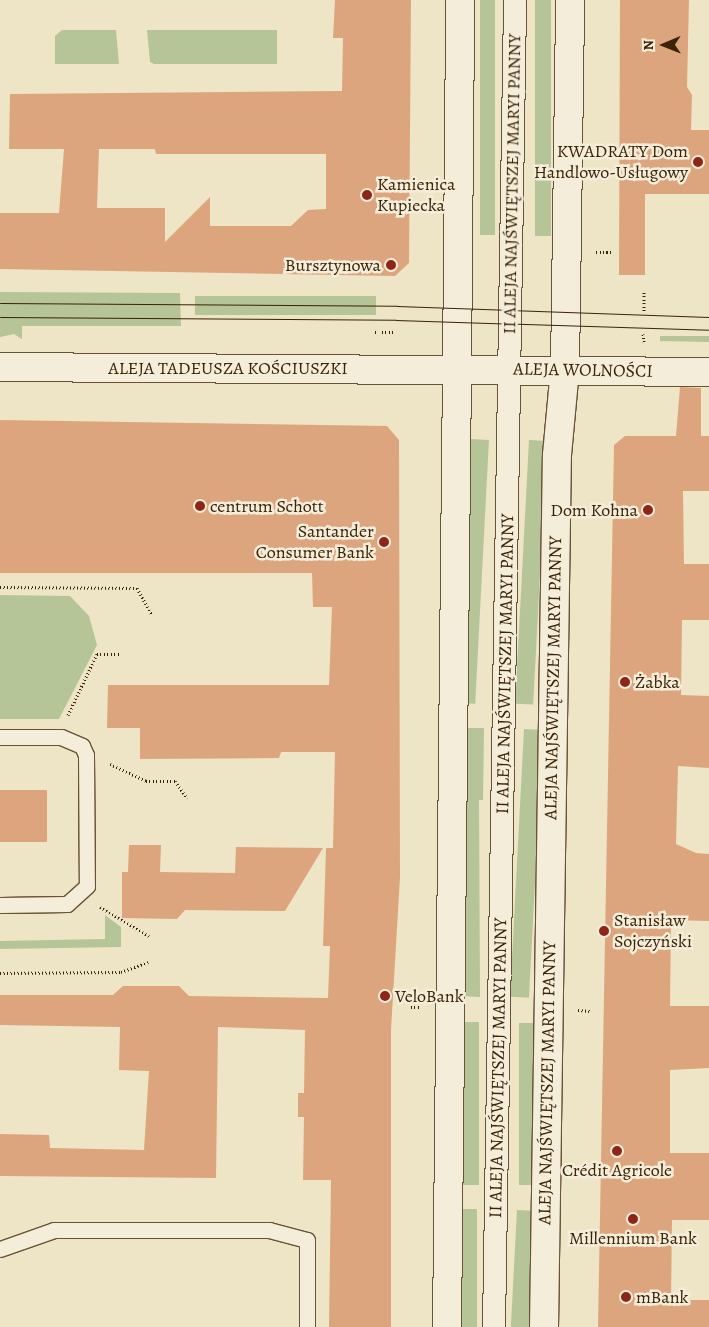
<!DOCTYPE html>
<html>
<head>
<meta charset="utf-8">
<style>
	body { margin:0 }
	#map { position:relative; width:709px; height:1327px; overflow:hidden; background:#eee4c6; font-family:Alegreya,serif }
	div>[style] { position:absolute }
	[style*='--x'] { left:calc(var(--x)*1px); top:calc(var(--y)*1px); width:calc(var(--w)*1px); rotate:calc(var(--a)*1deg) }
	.green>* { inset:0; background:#b5c598; transform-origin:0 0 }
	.building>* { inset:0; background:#dca57d; transform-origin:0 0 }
	.path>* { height:3px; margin-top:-1.5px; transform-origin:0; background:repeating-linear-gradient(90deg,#3a2306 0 1px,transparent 0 3.5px) }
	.roads { filter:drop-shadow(1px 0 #675336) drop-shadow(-1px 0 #675336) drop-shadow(0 1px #675336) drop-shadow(0 -1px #675336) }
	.service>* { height:15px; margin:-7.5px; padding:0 7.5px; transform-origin:7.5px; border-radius:7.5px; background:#f4edda }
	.pedestrian>* { height:22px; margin:-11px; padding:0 11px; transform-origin:11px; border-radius:11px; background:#f4edda }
	.minor>* { height:28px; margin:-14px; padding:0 14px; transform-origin:14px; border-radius:14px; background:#f4edda }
	.tertiary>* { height:28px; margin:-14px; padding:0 14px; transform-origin:14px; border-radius:14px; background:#f4edda }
	.tram>* { height:1px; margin:-0.5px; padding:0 0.5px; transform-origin:0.5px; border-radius:0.5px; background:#3a2306 }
	.dots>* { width:14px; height:14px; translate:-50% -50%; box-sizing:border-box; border:2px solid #f4edda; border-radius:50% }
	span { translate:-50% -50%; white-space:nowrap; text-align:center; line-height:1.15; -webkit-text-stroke:5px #f4edda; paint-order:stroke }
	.poi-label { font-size:18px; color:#3a2306 }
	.right { translate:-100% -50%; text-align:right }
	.left { translate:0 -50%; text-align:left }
	.street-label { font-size:18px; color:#3a2306 }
	.north { position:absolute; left:639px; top:20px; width:50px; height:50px; -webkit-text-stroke:4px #f4edda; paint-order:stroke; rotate:269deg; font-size:14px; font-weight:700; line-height:20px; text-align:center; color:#3a2306 }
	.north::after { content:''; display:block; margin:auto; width:18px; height:22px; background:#3a2306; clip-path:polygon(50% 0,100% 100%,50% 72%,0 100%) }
</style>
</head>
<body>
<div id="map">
	<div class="green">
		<div style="left:480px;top:0;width:15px;height:235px"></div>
		<div style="left:535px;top:0;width:16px;height:236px"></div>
		<div style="clip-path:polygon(62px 30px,116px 30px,119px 64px,55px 64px,55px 36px)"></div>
		<div style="clip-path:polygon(147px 30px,277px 30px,277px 64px,154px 64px,150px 62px)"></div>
		<div style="clip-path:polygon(0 292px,180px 293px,181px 326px,22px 326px,22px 339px,14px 334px,0 337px)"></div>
		<div style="left:195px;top:296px;width:181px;height:19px"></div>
		<div style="clip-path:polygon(660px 336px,709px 336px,709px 342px,660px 341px)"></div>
		<div style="left:470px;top:439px;width:19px;height:264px;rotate:3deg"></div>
		<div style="left:529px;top:440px;width:18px;height:264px;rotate:3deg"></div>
		<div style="clip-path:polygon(0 595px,70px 596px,89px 616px,97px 645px,59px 719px,0 719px)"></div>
		<div style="clip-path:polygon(466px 728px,484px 728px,483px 800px,479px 800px,480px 997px,462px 996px)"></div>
		<div style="left:524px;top:729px;width:19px;height:268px;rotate:3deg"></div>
		<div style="clip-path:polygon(105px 915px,121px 927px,121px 947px,0 949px,0 941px,105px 939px)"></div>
		<div style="left:462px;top:1022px;width:17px;height:163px"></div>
		<div style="left:519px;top:1023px;width:20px;height:162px"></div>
		<div style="left:458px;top:1209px;width:19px;height:118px"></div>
		<div style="left:517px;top:1210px;width:19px;height:117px;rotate:3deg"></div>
	</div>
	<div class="building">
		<div style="clip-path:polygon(evenodd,335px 0,411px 0,409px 263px,395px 276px,0 269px,0 213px,59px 213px,64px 149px,9px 149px,10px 94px,342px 91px,343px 38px,333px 38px,335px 0,99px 149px,155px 149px,156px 154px,326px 154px,326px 209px,308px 210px,291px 226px,210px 226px,210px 197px,165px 242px,165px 208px,97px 208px,99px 149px)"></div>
		<div style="clip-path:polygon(620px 0,689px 0,687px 87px,692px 95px,691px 130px,709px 130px,709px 194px,645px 194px,645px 275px,619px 275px)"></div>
		<div style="clip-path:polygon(680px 387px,701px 388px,701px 436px,709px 436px,709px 491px,683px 491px,684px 564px,709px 564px,709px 620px,682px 620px,681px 695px,709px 696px,709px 768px,678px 766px,676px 844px,696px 853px,709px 854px,709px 921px,671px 920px,670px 1006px,709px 1006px,709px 1068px,670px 1070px,670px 1153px,709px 1153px,709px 1220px,672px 1220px,671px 1300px,709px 1300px,709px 1327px,598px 1327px,614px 445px,625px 436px,676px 436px)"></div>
		<div style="clip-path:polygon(0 420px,387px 426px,399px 440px,400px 877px,391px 1030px,391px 1327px,329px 1327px,331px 1180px,303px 1180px,304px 1117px,298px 1117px,298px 1093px,304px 1093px,305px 1030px,218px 1027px,216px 1178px,0 1176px,0 1134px,49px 1135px,50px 1148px,144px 1150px,149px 1071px,119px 1070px,120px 1027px,0 1025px,0 995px,113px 995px,123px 986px,179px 986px,189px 996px,328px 998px,330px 946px,323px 946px,326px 848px,333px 848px,335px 752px,281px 752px,279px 758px,140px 759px,140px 728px,107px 728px,108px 685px,329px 685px,332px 607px,313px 607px,312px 573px,0 573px)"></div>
		<div style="left:0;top:790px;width:47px;height:52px"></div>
		<div style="clip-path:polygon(129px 845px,161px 845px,160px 872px,235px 873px,236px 847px,323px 848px,285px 911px,185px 910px,177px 919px,122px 918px,122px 872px,128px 872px)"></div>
	</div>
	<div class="path">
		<div style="--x:596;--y:252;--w:17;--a:0"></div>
		<div style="--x:644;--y:311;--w:19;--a:-90"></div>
		<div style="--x:375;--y:332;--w:21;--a:0"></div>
		<div style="--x:643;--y:334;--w:8;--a:83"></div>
		<div style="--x:0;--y:587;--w:137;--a:0.4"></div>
		<div style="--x:137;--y:588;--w:31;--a:61"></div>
		<div style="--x:68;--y:715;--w:68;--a:-64.6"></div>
		<div style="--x:97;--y:654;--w:23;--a:0"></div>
		<div style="--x:110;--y:764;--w:40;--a:25"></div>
		<div style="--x:146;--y:781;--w:29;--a:0"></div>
		<div style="--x:175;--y:781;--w:21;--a:55"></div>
		<div style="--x:100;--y:907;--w:57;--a:30.6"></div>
		<div style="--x:0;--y:973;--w:121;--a:-0.5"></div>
		<div style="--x:121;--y:972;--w:29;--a:-20"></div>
		<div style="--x:411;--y:1007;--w:8;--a:0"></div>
		<div style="--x:578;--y:1010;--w:12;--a:5"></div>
	</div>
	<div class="roads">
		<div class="service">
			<div style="--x:0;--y:737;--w:61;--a:0"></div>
			<div style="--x:61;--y:737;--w:23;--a:23"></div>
			<div style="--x:82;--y:746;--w:10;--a:66"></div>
			<div style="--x:86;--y:755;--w:131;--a:89.6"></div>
			<div style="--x:87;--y:886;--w:27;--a:138"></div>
			<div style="--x:67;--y:904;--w:67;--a:179.1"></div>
			<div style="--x:0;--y:1249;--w:57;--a:-19.4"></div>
			<div style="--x:54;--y:1230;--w:215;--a:0"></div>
			<div style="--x:269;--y:1230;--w:39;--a:15"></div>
			<div style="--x:307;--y:1240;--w:87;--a:90"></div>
		</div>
		<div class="pedestrian">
			<div style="--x:494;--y:1327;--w:1327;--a:-89.09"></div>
		</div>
		<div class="minor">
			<div style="--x:447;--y:1327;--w:958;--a:-89.4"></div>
			<div style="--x:544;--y:1327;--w:872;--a:-89.15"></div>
			<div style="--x:557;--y:455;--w:86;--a:-84.7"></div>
		</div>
		<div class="tertiary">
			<div style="--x:0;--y:367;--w:709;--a:0.4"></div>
			<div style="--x:457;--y:369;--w:369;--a:-89.5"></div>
			<div style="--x:565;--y:369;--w:369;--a:-89.2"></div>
		</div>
	</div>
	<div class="tram">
		<div style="--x:0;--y:303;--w:397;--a:0.4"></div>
		<div style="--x:397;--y:306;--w:312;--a:2"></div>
		<div style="--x:0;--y:317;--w:396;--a:0.4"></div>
		<div style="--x:396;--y:320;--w:313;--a:1.8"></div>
	</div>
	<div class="dots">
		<div style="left:698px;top:162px;background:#8f2418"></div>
		<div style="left:367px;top:195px;background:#8f2418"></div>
		<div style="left:391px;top:265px;background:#8f2418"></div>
		<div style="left:200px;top:506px;background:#8f2418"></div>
		<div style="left:648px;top:510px;background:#8f2418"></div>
		<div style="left:384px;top:542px;background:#8f2418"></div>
		<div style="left:625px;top:682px;background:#8f2418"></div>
		<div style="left:604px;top:931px;background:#8f2418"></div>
		<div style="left:385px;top:996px;background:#8f2418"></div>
		<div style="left:617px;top:1151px;background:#8f2418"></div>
		<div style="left:633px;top:1219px;background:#8f2418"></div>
		<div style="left:626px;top:1297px;background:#8f2418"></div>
	</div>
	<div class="poi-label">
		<span class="right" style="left:688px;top:162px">KWADRATY Dom<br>Handlowo-Usługowy</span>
		<span class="left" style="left:377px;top:195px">Kamienica<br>Kupiecka</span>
		<span class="right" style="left:381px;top:265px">Bursztynowa</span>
		<span class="left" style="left:210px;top:506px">centrum Schott</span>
		<span class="right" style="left:638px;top:510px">Dom Kohna</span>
		<span class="right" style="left:374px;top:542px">Santander<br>Consumer Bank</span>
		<span class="left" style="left:635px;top:682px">Żabka</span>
		<span class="left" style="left:614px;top:931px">Stanisław<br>Sojczyński</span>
		<span class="left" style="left:395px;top:996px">VeloBank</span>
		<span style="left:617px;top:1170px">Crédit Agricole</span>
		<span style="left:633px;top:1238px">Millennium Bank</span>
		<span class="left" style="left:636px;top:1297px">mBank</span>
	</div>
	<div class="street-label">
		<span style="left:512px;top:184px;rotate:-89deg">II ALEJA NAJŚWIĘTSZEJ MARYI PANNY</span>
		<span style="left:228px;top:368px">ALEJA TADEUSZA KOŚCIUSZKI</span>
		<span style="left:583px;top:370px;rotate:1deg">ALEJA WOLNOŚCI</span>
		<span style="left:505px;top:664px;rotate:-89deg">II ALEJA NAJŚWIĘTSZEJ MARYI PANNY</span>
		<span style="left:553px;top:678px;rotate:-89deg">ALEJA NAJŚWIĘTSZEJ MARYI PANNY</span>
		<span style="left:498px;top:1068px;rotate:-89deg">II ALEJA NAJŚWIĘTSZEJ MARYI PANNY</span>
		<span style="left:547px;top:1083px;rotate:-89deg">ALEJA NAJŚWIĘTSZEJ MARYI PANNY</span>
	</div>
	<div class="north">N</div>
</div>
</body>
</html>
